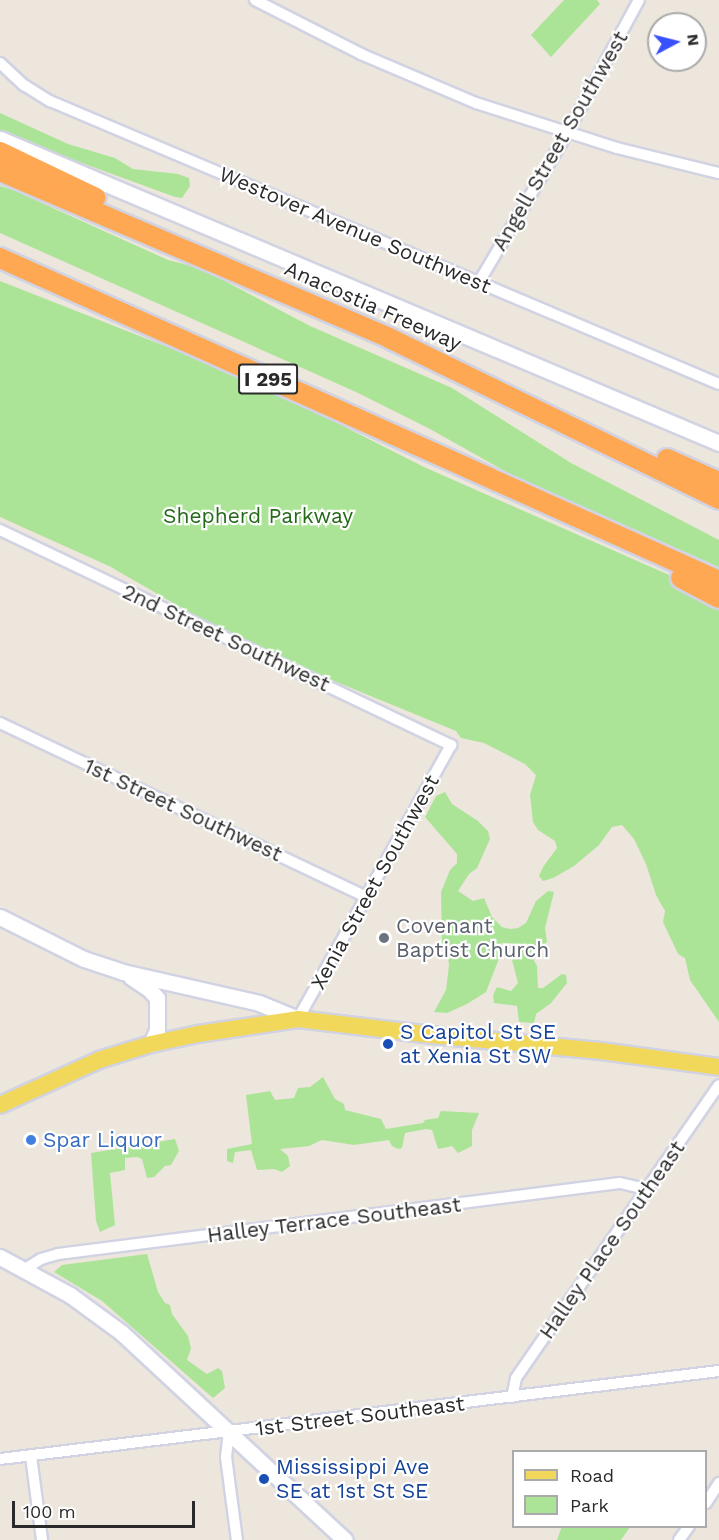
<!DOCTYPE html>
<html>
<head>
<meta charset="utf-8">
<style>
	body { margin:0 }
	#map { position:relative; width:719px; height:1540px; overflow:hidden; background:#ece6dc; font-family:"Work Sans",sans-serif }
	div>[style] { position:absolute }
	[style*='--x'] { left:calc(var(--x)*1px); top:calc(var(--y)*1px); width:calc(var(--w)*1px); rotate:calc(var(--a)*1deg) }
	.green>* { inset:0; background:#ace497 }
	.roads { filter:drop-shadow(2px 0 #d1d3e3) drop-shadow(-2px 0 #d1d3e3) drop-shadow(0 2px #d1d3e3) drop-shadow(0 -2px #d1d3e3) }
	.street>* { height:10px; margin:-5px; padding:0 5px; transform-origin:5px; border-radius:5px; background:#fff }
	.secondary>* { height:15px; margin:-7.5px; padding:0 7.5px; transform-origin:7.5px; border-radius:7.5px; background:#fff }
	.primary>* { height:16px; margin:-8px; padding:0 8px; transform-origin:8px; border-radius:8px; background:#f2d85a }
	.highway>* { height:20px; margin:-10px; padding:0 10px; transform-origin:10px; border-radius:10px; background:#ffa854 }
	.dots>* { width:16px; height:16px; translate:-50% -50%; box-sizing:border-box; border:3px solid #fff; border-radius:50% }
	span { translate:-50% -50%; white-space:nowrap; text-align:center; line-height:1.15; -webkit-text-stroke:4.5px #fff; paint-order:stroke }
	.shield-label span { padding:2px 4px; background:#fff; border:2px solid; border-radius:4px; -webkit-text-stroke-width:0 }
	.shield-label { font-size:20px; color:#2a2a2a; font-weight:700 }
	.street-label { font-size:21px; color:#2a2a2a }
	.park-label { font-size:21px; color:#246819 }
	.worship-label { font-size:21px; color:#5b616d }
	.left { translate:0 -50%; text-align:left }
	.transit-label { font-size:21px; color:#164399 }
	.shop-label { font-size:21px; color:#366cbe }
	.legend { position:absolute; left:512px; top:1450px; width:195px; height:78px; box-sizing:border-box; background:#fff; border:2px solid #aaa; margin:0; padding:8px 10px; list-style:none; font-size:18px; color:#2a2a2a }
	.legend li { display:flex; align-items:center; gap:12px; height:30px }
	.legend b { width:30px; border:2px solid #aaa }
	.north { position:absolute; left:647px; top:12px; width:60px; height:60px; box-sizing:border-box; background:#fff; border:2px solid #aaa; border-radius:50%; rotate:83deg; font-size:16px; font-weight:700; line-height:24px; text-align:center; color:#2a2a2a }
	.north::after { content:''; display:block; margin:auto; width:21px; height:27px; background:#3951fc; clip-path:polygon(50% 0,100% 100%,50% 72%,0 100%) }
	.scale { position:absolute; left:12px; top:1501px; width:183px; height:27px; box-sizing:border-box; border:3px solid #2a2a2a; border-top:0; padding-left:8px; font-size:18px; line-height:21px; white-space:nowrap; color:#2a2a2a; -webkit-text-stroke:4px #fff; paint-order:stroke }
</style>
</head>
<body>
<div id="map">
	<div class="green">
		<div style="clip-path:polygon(564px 0,597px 0,600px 4px,551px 57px,531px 35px)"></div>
		<div style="clip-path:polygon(0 113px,68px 144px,115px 158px,133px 169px,178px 174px,189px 178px,190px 186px,182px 198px,175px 197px,30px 144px,0 131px)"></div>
		<div style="clip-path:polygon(0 186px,13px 190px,168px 260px,188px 265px,221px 279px,310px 326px,452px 388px,571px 463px,719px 540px,719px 567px,510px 474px,430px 429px,356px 392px,0 233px)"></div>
		<div style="clip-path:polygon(0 281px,254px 381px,424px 467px,719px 597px,719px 1022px,690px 980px,685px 958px,678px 954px,663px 922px,665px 911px,656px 895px,646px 864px,634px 839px,622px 825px,612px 827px,599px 845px,574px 866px,553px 878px,543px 881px,539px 876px,543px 867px,557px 848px,555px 841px,538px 830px,533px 822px,530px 795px,536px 775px,525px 764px,484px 743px,461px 738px,456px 731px,334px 681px,201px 619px,109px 566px,0 517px)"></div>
		<div style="clip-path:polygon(445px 792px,452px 804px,478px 821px,488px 831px,490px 839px,477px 868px,469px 874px,458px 891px,473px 901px,484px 898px,492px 917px,502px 927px,510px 929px,518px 928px,526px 923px,536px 901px,548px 891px,554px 892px,545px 928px,547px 942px,530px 953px,537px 966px,538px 988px,543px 988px,562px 974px,566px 975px,567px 983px,551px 1003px,536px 1014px,534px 1023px,519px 1022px,517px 1006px,494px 1003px,493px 995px,497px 987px,511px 991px,518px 983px,512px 960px,521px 953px,521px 949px,516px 944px,504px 943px,493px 945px,500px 956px,486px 992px,467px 1004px,447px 1013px,434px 1012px,446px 990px,449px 965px,447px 951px,442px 943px,441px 892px,450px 870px,457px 863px,457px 854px,425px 817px,436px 796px)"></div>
		<div style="clip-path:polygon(323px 1077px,335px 1099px,344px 1104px,345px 1110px,381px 1119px,386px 1129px,423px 1123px,425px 1120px,438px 1118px,441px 1111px,479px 1113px,472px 1130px,472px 1146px,458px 1153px,452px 1146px,438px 1149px,432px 1130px,426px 1129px,405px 1133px,402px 1148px,398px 1149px,392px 1146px,389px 1140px,354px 1145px,322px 1140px,309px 1146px,280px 1149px,288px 1156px,290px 1166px,282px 1172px,274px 1169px,257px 1170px,251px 1150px,235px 1152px,233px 1163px,227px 1161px,227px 1149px,252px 1144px,246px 1095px,270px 1091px,275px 1100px,294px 1098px,298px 1088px,310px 1087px)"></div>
		<div style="clip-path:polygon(175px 1139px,179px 1151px,171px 1165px,165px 1166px,154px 1177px,147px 1178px,142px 1159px,137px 1157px,125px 1158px,125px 1170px,110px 1173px,115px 1225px,100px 1232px,96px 1221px,91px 1153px)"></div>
		<div style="clip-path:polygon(147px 1254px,158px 1292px,165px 1303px,170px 1305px,172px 1314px,188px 1336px,191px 1348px,187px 1360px,207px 1374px,218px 1368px,222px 1371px,225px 1388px,213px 1398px,102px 1301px,54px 1272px,62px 1265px)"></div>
		<div style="clip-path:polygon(562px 1526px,630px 1526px,630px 1527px,621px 1540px,557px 1540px)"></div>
	</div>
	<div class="roads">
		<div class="street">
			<div style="--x:255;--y:0;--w:119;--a:27"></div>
			<div style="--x:361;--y:54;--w:125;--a:23.1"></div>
			<div style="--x:476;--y:103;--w:148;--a:17.7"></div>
			<div style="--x:617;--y:148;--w:105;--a:13.8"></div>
			<div style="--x:0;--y:63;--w:33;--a:43"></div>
			<div style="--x:24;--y:85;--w:31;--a:32"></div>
			<div style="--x:50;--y:101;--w:726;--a:22.93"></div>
			<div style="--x:479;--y:282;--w:173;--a:-59.4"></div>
			<div style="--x:567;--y:133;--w:151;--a:-61.6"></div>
			<div style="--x:0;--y:530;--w:500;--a:25.5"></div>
			<div style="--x:451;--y:745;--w:314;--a:119.2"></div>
			<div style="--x:0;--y:723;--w:405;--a:25.4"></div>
			<div style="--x:25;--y:1269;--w:19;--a:-32"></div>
			<div style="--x:41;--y:1259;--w:18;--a:-16"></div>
			<div style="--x:58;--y:1254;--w:566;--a:-7.2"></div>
			<div style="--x:620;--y:1183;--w:26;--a:13"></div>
			<div style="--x:512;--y:1397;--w:19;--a:-78"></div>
			<div style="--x:516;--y:1378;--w:356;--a:-55.3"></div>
			<div style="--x:229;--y:1432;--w:25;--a:97"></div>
			<div style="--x:226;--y:1457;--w:84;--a:82.5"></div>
			<div style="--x:31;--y:1456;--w:85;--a:82.5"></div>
			<div style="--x:0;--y:1459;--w:724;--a:-6.98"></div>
			<div style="--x:706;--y:1503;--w:24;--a:-57"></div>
			<div style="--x:679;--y:1540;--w:17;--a:-54"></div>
		</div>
		<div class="secondary">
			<div style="--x:0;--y:139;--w:781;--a:22.92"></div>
			<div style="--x:0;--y:917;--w:94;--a:26.6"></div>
			<div style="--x:84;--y:959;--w:41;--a:18.4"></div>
			<div style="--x:123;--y:972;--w:139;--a:12.8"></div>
			<div style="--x:259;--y:1003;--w:42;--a:22.3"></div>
			<div style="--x:131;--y:977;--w:22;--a:34"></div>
			<div style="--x:149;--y:989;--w:12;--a:48"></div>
			<div style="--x:157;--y:998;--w:32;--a:90"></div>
			<div style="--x:157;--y:1030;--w:15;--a:113"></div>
			<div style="--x:0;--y:1257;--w:80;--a:28.5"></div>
			<div style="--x:70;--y:1295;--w:64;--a:36.2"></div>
			<div style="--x:122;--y:1333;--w:304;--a:42.9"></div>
		</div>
		<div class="primary">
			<div style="--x:0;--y:1105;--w:109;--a:-24.4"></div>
			<div style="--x:99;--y:1060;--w:54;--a:-17.1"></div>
			<div style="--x:151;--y:1044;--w:48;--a:-12"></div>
			<div style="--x:198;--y:1034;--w:101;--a:-8.5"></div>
			<div style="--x:298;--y:1019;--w:135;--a:6.8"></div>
			<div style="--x:432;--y:1035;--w:170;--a:5.4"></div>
			<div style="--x:601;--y:1051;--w:119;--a:7.7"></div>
		</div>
		<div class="highway">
			<div style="--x:0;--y:152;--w:106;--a:25.6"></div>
			<div style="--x:0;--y:171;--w:423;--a:23.2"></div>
			<div style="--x:389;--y:338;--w:367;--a:26"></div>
			<div style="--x:0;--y:258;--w:788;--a:24.19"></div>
			<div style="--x:667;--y:459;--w:57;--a:23.9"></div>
			<div style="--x:681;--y:578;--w:43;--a:27.8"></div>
		</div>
	</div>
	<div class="dots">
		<div style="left:384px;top:938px;background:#6b7280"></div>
		<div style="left:388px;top:1044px;background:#1a4fb4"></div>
		<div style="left:31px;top:1140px;background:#3f7fe0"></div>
		<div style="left:264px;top:1479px;background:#1a4fb4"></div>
	</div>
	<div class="shield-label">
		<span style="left:268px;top:379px">I 295</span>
	</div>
	<div class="street-label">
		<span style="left:560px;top:141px;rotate:-60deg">Angell Street Southwest</span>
		<span style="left:355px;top:230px;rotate:23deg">Westover Avenue Southwest</span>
		<span style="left:373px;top:306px;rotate:24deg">Anacostia Freeway</span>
		<span style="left:226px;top:638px;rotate:25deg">2nd Street Southwest</span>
		<span style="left:183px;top:810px;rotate:25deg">1st Street Southwest</span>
		<span style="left:375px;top:882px;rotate:-61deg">Xenia Street Southwest</span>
		<span style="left:334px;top:1220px;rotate:-7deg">Halley Terrace Southeast</span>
		<span style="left:612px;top:1240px;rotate:-55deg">Halley Place Southeast</span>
		<span style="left:360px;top:1416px;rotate:-7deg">1st Street Southeast</span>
	</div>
	<div class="park-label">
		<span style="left:258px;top:516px">Shepherd Parkway</span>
	</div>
	<div class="worship-label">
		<span class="left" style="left:396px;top:938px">Covenant<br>Baptist Church</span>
	</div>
	<div class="transit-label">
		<span class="left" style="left:400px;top:1044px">S Capitol St SE<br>at Xenia St SW</span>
		<span class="left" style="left:276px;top:1479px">Mississippi Ave<br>SE at 1st St SE</span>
	</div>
	<div class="shop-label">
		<span class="left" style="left:43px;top:1140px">Spar Liquor</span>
	</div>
	<ul class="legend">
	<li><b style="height:8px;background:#f2d85a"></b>Road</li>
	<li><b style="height:16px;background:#ace497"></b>Park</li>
	</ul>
	<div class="north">N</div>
	<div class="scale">100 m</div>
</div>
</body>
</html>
